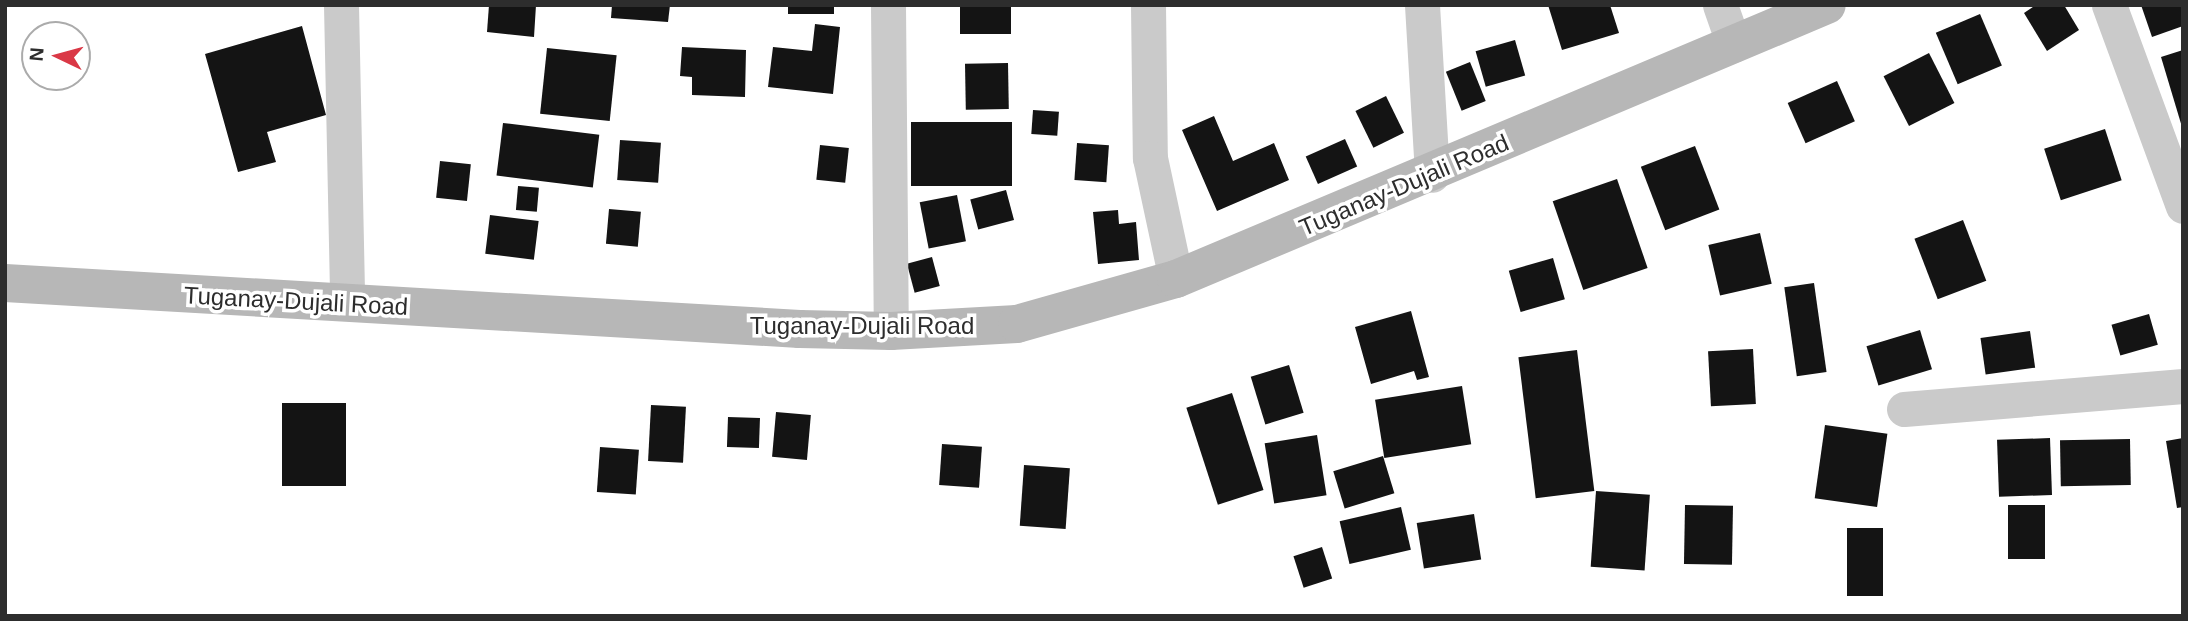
<!DOCTYPE html>
<html>
<head>
<meta charset="utf-8">
<style>
	body { margin:0 }
	#map { position:relative; width:2188px; height:621px; overflow:hidden; background:#fff; font-family:Arial,sans-serif }
	div>[style] { position:absolute }
	[style*='--x'] { left:calc(var(--x)*1px); top:calc(var(--y)*1px); width:calc(var(--w)*1px); rotate:calc(var(--a)*1deg) }
	.building>* { inset:0; background:#141414; transform-origin:0 0 }
	.minor>* { height:35px; margin:-17.5px; padding:0 17.5px; transform-origin:17.5px; border-radius:17.5px; background:#cacaca }
	.secondary>* { height:38px; margin:-19px; padding:0 19px; transform-origin:19px; border-radius:19px; background:#b7b7b7 }
	span { translate:-50% -50%; white-space:nowrap; text-align:center; line-height:1.15; -webkit-text-stroke:7px #fff; paint-order:stroke }
	.street-label { font-size:24px; color:#2d2d2d }
	.frame { position:absolute; inset:0; border:7px solid #2d2d2d; pointer-events:none }
	.north { position:absolute; left:21px; top:21px; width:70px; height:70px; box-sizing:border-box; background:#fff; border:2px solid #ababab; border-radius:50%; rotate:275deg; font-size:19px; font-weight:700; line-height:28px; text-align:center; color:#2d2d2d }
	.north::after { content:''; display:block; margin:auto; width:24px; height:32px; background:#da3846; clip-path:polygon(50% 0,100% 100%,50% 72%,0 100%) }
</style>
</head>
<body>
<div id="map">
	<div class="building">
		<div style="clip-path:polygon(489px 5px,536px 5px,534px 37px,487px 32px)"></div>
		<div style="clip-path:polygon(612px 5px,670px 5px,668px 22px,611px 18px)"></div>
		<div style="left:788px;top:5px;width:46px;height:9px"></div>
		<div style="left:960px;top:5px;width:51px;height:29px"></div>
		<div style="clip-path:polygon(1548px 5px,1610px 5px,1619px 33px,1562px 50px)"></div>
		<div style="clip-path:polygon(2036px 5px,2064px 5px,2079px 30px,2047px 51px,2024px 13px)"></div>
		<div style="clip-path:polygon(2141px 5px,2183px 5px,2183px 26px,2152px 37px)"></div>
		<div style="left:1980px;top:14px;width:56px;height:48px;rotate:67deg"></div>
		<div style="clip-path:polygon(815px 24px,840px 27px,833px 94px,768px 87px,773px 47px,812px 51px)"></div>
		<div style="clip-path:polygon(302px 26px,326px 115px,267px 132px,276px 162px,238px 172px,205px 54px)"></div>
		<div style="left:1515px;top:40px;width:37px;height:41px;rotate:74deg"></div>
		<div style="clip-path:polygon(682px 47px,746px 50px,745px 97px,692px 95px,692px 77px,680px 76px)"></div>
		<div style="left:547px;top:48px;width:70px;height:66px;rotate:6deg"></div>
		<div style="clip-path:polygon(2183px 50px,2183px 127px,2182px 127px,2161px 57px)"></div>
		<div style="left:1929px;top:53px;width:56px;height:51px;rotate:63deg"></div>
		<div style="left:1470px;top:62px;width:42px;height:26px;rotate:68deg"></div>
		<div style="left:1008px;top:63px;width:46px;height:43px;rotate:89deg"></div>
		<div style="left:1837px;top:81px;width:44px;height:54px;rotate:66deg"></div>
		<div style="left:1386px;top:96px;width:41px;height:34px;rotate:64deg"></div>
		<div style="left:1033px;top:110px;width:26px;height:24px;rotate:4deg"></div>
		<div style="clip-path:polygon(1214px 116px,1233px 161px,1274px 143px,1289px 180px,1217px 211px,1182px 130px)"></div>
		<div style="left:911px;top:122px;width:101px;height:64px"></div>
		<div style="left:503px;top:123px;width:97px;height:53px;rotate:7deg"></div>
		<div style="left:2105px;top:129px;width:54px;height:64px;rotate:72deg"></div>
		<div style="left:1345px;top:139px;width:30px;height:43px;rotate:66deg"></div>
		<div style="left:620px;top:140px;width:41px;height:40px;rotate:4deg"></div>
		<div style="left:1077px;top:143px;width:32px;height:37px;rotate:4deg"></div>
		<div style="left:820px;top:145px;width:29px;height:35px;rotate:6deg"></div>
		<div style="left:1695px;top:146px;width:68px;height:58px;rotate:69deg"></div>
		<div style="left:440px;top:161px;width:31px;height:37px;rotate:6deg"></div>
		<div style="left:1617px;top:179px;width:94px;height:68px;rotate:71deg"></div>
		<div style="left:518px;top:186px;width:21px;height:24px;rotate:5deg"></div>
		<div style="left:1006px;top:190px;width:31px;height:37px;rotate:75deg"></div>
		<div style="left:957px;top:195px;width:47px;height:38px;rotate:79deg"></div>
		<div style="left:609px;top:209px;width:32px;height:35px;rotate:5deg"></div>
		<div style="clip-path:polygon(1118px 210px,1119px 224px,1136px 222px,1139px 260px,1098px 264px,1093px 212px)"></div>
		<div style="left:490px;top:215px;width:49px;height:39px;rotate:7deg"></div>
		<div style="left:1963px;top:220px;width:65px;height:52px;rotate:69deg"></div>
		<div style="left:1760px;top:233px;width:52px;height:53px;rotate:77deg"></div>
		<div style="left:932px;top:257px;width:30px;height:26px;rotate:75deg"></div>
		<div style="left:1553px;top:258px;width:43px;height:46px;rotate:74deg"></div>
		<div style="left:1814px;top:283px;width:90px;height:30px;rotate:82deg"></div>
		<div style="clip-path:polygon(1411px 311px,1429px 377px,1417px 380px,1414px 371px,1371px 384px,1355px 327px)"></div>
		<div style="left:2149px;top:314px;width:32px;height:39px;rotate:74deg"></div>
		<div style="left:1920px;top:330px;width:41px;height:56px;rotate:73deg"></div>
		<div style="left:2030px;top:331px;width:37px;height:50px;rotate:82deg"></div>
		<div style="left:1753px;top:349px;width:55px;height:45px;rotate:87deg"></div>
		<div style="left:1577px;top:350px;width:142px;height:59px;rotate:83deg"></div>
		<div style="left:1289px;top:365px;width:50px;height:40px;rotate:73deg"></div>
		<div style="left:1462px;top:386px;width:59px;height:88px;rotate:81deg"></div>
		<div style="left:1232px;top:393px;width:102px;height:48px;rotate:72deg"></div>
		<div style="left:282px;top:403px;width:64px;height:83px"></div>
		<div style="left:651px;top:405px;width:35px;height:56px;rotate:3deg"></div>
		<div style="left:776px;top:412px;width:35px;height:45px;rotate:5deg"></div>
		<div style="left:728px;top:417px;width:32px;height:30px;rotate:2deg"></div>
		<div style="left:1825px;top:425px;width:63px;height:74px;rotate:8deg"></div>
		<div style="left:1317px;top:435px;width:61px;height:53px;rotate:81deg"></div>
		<div style="left:2050px;top:438px;width:57px;height:53px;rotate:88deg"></div>
		<div style="clip-path:polygon(2183px 438px,2183px 507px,2177px 508px,2166px 441px)"></div>
		<div style="left:2130px;top:439px;width:46px;height:70px;rotate:89deg"></div>
		<div style="left:942px;top:444px;width:40px;height:41px;rotate:4deg"></div>
		<div style="left:600px;top:447px;width:39px;height:45px;rotate:4deg"></div>
		<div style="left:1383px;top:456px;width:39px;height:52px;rotate:73deg"></div>
		<div style="left:1024px;top:465px;width:46px;height:61px;rotate:4deg"></div>
		<div style="left:1596px;top:491px;width:54px;height:76px;rotate:4deg"></div>
		<div style="left:1685px;top:505px;width:48px;height:59px;rotate:1deg"></div>
		<div style="left:2008px;top:505px;width:37px;height:54px"></div>
		<div style="left:1401px;top:507px;width:44px;height:63px;rotate:77deg"></div>
		<div style="left:1474px;top:514px;width:46px;height:58px;rotate:81deg"></div>
		<div style="left:1847px;top:528px;width:36px;height:68px"></div>
		<div style="left:1322px;top:547px;width:33px;height:30px;rotate:72deg"></div>
	</div>
	<div class="minor">
		<div style="--x:341;--y:5;--w:298;--a:88.8"></div>
		<div style="--x:888;--y:5;--w:326;--a:89.5"></div>
		<div style="--x:1148;--y:5;--w:153;--a:89.3"></div>
		<div style="--x:1150;--y:158;--w:124;--a:77.9"></div>
		<div style="--x:1422;--y:5;--w:170;--a:86.6"></div>
		<div style="--x:1720;--y:5;--w:42;--a:70.7"></div>
		<div style="--x:2109;--y:5;--w:214;--a:69.8"></div>
		<div style="--x:1904;--y:409;--w:280;--a:-4.7"></div>
	</div>
	<div class="secondary">
		<div style="--x:5;--y:283;--w:796;--a:3.31"></div>
		<div style="--x:800;--y:329;--w:91;--a:1.3"></div>
		<div style="--x:891;--y:331;--w:126;--a:-3.2"></div>
		<div style="--x:1017;--y:324;--w:165;--a:-15.8"></div>
		<div style="--x:1176;--y:279;--w:706;--a:-22.83"></div>
	</div>
	<div class="street-label">
		<span style="left:1404px;top:185px;rotate:-23deg">Tuganay-Dujali Road</span>
		<span style="left:296px;top:301px;rotate:3deg">Tuganay-Dujali Road</span>
		<span style="left:862px;top:326px">Tuganay-Dujali Road</span>
	</div>
	<div class="frame"></div>
	<div class="north">N</div>
</div>
</body>
</html>
